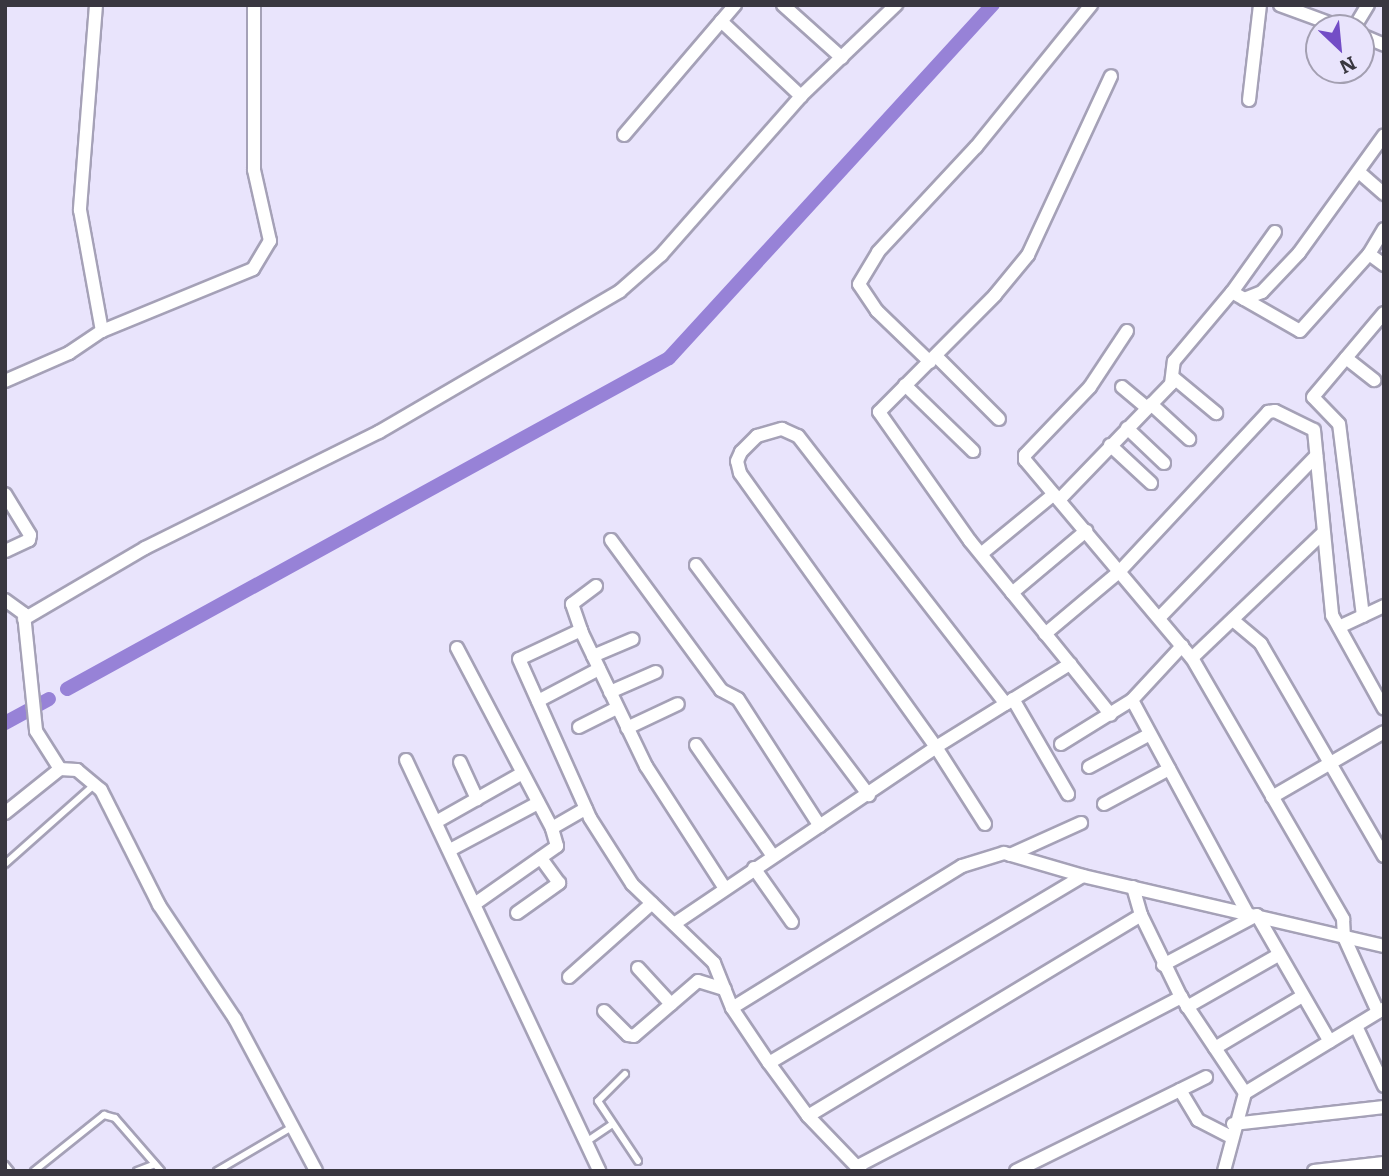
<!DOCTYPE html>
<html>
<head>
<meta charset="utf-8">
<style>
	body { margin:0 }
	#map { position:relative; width:1389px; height:1176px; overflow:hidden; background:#e9e4fc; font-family:Literata,serif }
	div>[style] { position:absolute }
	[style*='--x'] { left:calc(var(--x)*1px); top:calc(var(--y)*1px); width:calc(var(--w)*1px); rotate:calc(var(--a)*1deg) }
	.canal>* { height:14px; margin:-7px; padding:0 7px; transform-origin:7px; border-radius:7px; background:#9782d7 }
	.roads { filter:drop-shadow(2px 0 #a5a1b7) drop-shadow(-2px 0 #a5a1b7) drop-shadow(0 2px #a5a1b7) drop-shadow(0 -2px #a5a1b7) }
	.service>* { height:6px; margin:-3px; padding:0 3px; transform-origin:3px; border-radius:3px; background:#fff }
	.minor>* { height:12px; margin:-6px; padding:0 6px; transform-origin:6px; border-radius:6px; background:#fff }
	span { translate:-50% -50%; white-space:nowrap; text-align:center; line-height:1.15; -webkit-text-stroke:6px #e9e4fc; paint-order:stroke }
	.frame { position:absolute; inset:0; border:7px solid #393740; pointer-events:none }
	.north { position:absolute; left:1305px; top:14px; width:70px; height:70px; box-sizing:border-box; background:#e9e4fc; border:2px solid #a39fb1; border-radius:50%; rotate:154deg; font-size:19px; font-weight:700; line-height:28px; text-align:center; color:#393740 }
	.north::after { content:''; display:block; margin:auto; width:24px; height:32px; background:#734dc6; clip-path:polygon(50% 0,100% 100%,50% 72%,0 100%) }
</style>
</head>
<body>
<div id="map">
	<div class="canal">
		<div style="--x:67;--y:689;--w:687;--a:-28.8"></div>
		<div style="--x:669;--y:358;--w:479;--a:-47.5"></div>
		<div style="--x:5;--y:723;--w:50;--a:-28.6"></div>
	</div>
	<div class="roads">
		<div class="service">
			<div style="--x:5;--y:864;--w:119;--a:-41.6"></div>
			<div style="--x:625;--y:1074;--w:38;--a:135"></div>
			<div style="--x:598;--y:1101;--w:72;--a:56.3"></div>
			<div style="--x:586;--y:1142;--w:32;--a:-34"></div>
			<div style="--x:5;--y:1165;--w:8;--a:50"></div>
			<div style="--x:34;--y:1171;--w:90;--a:-38.7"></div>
			<div style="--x:104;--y:1115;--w:11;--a:15"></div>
			<div style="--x:115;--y:1118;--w:70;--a:49"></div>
			<div style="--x:137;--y:1171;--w:19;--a:-21"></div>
			<div style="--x:217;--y:1171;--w:87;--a:-30.4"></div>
		</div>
		<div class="minor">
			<div style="--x:96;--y:5;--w:206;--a:94.5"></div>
			<div style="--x:80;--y:210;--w:123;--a:79.7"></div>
			<div style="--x:783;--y:5;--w:79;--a:41.9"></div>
			<div style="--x:1280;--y:5;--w:67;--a:20.1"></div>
			<div style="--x:721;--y:21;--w:110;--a:43.2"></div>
			<div style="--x:1354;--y:28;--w:27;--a:-59"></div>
			<div style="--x:1361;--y:35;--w:25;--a:23"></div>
			<div style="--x:1249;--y:100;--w:96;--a:-83.4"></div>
			<div style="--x:624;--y:135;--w:171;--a:-49.5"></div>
			<div style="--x:1360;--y:173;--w:32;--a:41"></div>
			<div style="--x:1275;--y:232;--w:74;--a:125.6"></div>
			<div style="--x:1232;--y:292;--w:78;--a:29.8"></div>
			<div style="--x:1300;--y:331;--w:103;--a:-48.1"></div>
			<div style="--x:1369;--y:254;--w:29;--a:-59"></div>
			<div style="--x:1369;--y:254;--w:19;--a:36"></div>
			<div style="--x:1244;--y:299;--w:19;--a:-21"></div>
			<div style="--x:1262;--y:292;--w:54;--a:-46.5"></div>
			<div style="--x:1299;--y:253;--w:145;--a:-54.2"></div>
			<div style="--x:1127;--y:331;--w:67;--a:123.5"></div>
			<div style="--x:1090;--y:387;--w:94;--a:133.7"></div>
			<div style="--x:1025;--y:455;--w:5;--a:90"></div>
			<div style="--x:1025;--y:460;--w:259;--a:49.9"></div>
			<div style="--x:1192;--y:658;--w:302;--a:59.9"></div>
			<div style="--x:1343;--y:919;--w:18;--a:87"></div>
			<div style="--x:1344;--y:937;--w:82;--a:65.6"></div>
			<div style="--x:936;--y:356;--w:89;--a:45"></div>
			<div style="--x:1346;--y:358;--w:36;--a:38"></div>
			<div style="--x:930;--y:362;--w:74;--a:-136.1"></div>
			<div style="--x:877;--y:311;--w:32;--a:-124"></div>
			<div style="--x:859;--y:284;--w:37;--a:-59"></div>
			<div style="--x:878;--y:252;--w:144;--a:-47"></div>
			<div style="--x:976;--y:147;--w:183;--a:-51"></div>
			<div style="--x:1174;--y:378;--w:55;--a:39.8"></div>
			<div style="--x:5;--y:381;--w:70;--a:-23.6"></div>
			<div style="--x:69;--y:353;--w:40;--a:-34"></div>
			<div style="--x:102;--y:331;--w:163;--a:-22.3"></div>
			<div style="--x:253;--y:269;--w:33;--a:-59"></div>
			<div style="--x:270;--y:241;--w:73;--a:-102.7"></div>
			<div style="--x:254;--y:170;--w:165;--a:-90"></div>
			<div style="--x:905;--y:385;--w:95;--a:44.1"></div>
			<div style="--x:1122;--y:387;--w:33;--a:40"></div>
			<div style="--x:1151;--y:404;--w:52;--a:42.6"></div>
			<div style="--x:1127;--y:428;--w:51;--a:43.4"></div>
			<div style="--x:1110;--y:445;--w:56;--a:42.8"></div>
			<div style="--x:5;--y:494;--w:48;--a:58.6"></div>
			<div style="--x:30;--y:535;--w:5;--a:101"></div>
			<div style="--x:29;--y:540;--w:26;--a:155"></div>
			<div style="--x:1059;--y:500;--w:161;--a:-46"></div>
			<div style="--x:1171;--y:384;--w:23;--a:-83"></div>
			<div style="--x:1174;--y:361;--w:90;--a:-50"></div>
			<div style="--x:611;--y:540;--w:186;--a:53.7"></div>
			<div style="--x:721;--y:690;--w:19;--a:28"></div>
			<div style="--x:738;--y:699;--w:151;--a:57.2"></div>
			<div style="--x:981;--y:554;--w:94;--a:-39.4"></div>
			<div style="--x:696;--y:565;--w:288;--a:53.1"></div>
			<div style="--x:596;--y:586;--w:30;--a:143"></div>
			<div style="--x:572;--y:604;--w:31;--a:71"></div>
			<div style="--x:582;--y:633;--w:148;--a:64.3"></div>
			<div style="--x:646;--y:766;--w:144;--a:57.2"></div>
			<div style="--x:1012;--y:593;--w:97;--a:-40"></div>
			<div style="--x:5;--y:600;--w:24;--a:36"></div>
			<div style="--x:24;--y:614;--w:118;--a:84.1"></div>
			<div style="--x:36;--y:731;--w:45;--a:57.7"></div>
			<div style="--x:1363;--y:616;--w:193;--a:-97.1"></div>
			<div style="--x:1339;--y:424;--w:37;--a:-134"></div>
			<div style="--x:1313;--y:397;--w:110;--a:-49.8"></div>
			<div style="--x:1159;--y:618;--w:226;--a:-45.9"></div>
			<div style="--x:24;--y:619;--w:140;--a:-30.4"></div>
			<div style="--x:145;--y:548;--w:261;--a:-26.4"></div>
			<div style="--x:379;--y:432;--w:279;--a:-30.3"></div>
			<div style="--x:620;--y:291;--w:55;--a:-41.3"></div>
			<div style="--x:661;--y:255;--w:212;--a:-48.6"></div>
			<div style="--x:801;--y:96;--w:132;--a:-43.8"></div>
			<div style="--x:1234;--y:621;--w:35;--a:40"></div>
			<div style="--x:1261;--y:644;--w:245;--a:59.9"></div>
			<div style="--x:1339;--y:627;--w:50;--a:-25"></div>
			<div style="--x:581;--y:630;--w:68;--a:154.9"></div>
			<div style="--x:519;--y:659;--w:174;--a:65.9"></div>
			<div style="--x:590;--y:818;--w:78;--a:57.5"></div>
			<div style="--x:632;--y:884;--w:114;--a:43.9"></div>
			<div style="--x:714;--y:963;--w:48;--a:68.2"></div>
			<div style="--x:732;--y:1008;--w:66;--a:56.1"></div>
			<div style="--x:769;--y:1063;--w:66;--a:53.7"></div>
			<div style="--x:808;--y:1116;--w:76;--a:46.1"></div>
			<div style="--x:1045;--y:634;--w:97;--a:-40"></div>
			<div style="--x:1119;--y:572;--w:219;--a:-47"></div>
			<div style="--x:1268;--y:412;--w:7;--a:-8"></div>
			<div style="--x:1275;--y:411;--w:43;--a:26"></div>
			<div style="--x:1314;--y:430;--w:186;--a:84.4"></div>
			<div style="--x:1332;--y:615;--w:107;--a:61"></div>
			<div style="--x:457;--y:648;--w:204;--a:62.2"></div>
			<div style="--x:593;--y:656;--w:43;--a:-23"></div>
			<div style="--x:1192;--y:658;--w:181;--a:-43.7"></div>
			<div style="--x:1070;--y:664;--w:65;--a:51.2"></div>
			<div style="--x:610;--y:692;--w:50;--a:-23.5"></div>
			<div style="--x:1013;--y:699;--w:110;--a:59.9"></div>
			<div style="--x:1132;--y:700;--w:242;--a:61.6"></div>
			<div style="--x:538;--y:701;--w:69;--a:-27.7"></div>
			<div style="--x:579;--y:727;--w:42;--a:-26.6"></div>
			<div style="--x:627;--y:728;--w:56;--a:-25.2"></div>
			<div style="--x:1061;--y:744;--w:84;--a:-31.8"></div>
			<div style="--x:1132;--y:700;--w:74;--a:-47.2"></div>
			<div style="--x:696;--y:745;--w:135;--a:55.3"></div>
			<div style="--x:406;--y:760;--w:454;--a:64.8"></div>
			<div style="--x:460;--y:762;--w:41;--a:65.3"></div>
			<div style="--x:1089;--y:767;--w:69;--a:-28.4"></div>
			<div style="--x:1272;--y:797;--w:129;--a:-30.1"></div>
			<div style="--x:1104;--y:804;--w:74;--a:-28.3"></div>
			<div style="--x:5;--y:813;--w:70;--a:-38.7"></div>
			<div style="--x:60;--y:769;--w:17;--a:3"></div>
			<div style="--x:77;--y:770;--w:31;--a:40"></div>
			<div style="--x:101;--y:790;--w:129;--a:63.2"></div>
			<div style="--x:159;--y:905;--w:137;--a:56.3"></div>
			<div style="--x:235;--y:1019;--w:172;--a:61.9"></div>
			<div style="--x:436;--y:822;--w:98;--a:-29.5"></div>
			<div style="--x:985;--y:824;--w:91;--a:-122.5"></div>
			<div style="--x:936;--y:747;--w:158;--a:-31.8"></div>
			<div style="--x:1070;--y:664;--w:159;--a:-129.1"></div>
			<div style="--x:970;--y:541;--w:158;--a:-125.2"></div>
			<div style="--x:879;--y:412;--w:165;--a:-45.2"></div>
			<div style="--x:995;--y:295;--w:52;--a:-50.5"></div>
			<div style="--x:1028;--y:255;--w:197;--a:-65.1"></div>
			<div style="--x:450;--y:850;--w:100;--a:-28.1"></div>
			<div style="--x:1010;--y:855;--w:78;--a:-24.3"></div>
			<div style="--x:754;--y:868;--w:66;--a:54.9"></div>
			<div style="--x:1133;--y:887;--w:29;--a:74"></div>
			<div style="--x:476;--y:903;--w:99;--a:-35.1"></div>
			<div style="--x:557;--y:846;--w:19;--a:-106"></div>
			<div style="--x:552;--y:828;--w:39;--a:-30"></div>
			<div style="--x:517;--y:913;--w:52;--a:-35.5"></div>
			<div style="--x:559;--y:883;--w:31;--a:-126"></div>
			<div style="--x:674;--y:924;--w:316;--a:-34"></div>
			<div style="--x:936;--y:747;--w:337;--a:-125.6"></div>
			<div style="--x:740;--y:473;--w:12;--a:-104"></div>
			<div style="--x:737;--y:461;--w:10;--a:-66"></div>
			<div style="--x:741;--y:452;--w:23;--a:-45"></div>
			<div style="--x:757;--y:436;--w:26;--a:-16"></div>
			<div style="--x:782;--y:429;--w:17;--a:24"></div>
			<div style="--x:798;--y:436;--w:339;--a:52.2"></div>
			<div style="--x:1163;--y:965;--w:106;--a:-28"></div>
			<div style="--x:1257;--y:915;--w:146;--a:60.1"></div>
			<div style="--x:638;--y:968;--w:49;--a:47.5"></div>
			<div style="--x:569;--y:977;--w:111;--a:-41.7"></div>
			<div style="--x:1187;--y:1007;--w:105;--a:-29.7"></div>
			<div style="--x:732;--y:1008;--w:270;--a:-31.7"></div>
			<div style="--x:962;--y:866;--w:44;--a:-17.2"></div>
			<div style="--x:1004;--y:853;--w:82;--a:16.2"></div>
			<div style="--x:1083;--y:876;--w:309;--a:13.1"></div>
			<div style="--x:604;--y:1011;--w:34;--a:45"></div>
			<div style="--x:628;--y:1035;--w:6;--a:9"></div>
			<div style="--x:634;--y:1036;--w:84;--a:-40.7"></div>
			<div style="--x:698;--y:981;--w:28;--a:17"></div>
			<div style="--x:1356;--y:1026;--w:66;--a:65"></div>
			<div style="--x:1215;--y:1048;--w:100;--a:-30.7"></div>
			<div style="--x:769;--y:1063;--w:365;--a:-30.8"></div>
			<div style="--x:1180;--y:1090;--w:35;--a:59"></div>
			<div style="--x:1198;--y:1120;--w:37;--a:27"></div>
			<div style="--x:808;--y:1116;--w:389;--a:-31.1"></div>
			<div style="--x:1141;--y:915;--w:91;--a:64"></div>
			<div style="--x:1181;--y:997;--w:115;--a:56.3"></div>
			<div style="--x:1245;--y:1093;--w:162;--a:-31.3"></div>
			<div style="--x:1233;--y:1124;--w:152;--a:-6.4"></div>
			<div style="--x:858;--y:1166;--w:365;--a:-27.6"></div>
			<div style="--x:1016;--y:1171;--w:212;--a:-26.3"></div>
			<div style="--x:1224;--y:1171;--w:81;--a:-74.9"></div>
			<div style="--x:1314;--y:1171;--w:70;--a:-6.5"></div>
		</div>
	</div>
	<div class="frame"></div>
	<div class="north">N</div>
</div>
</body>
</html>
